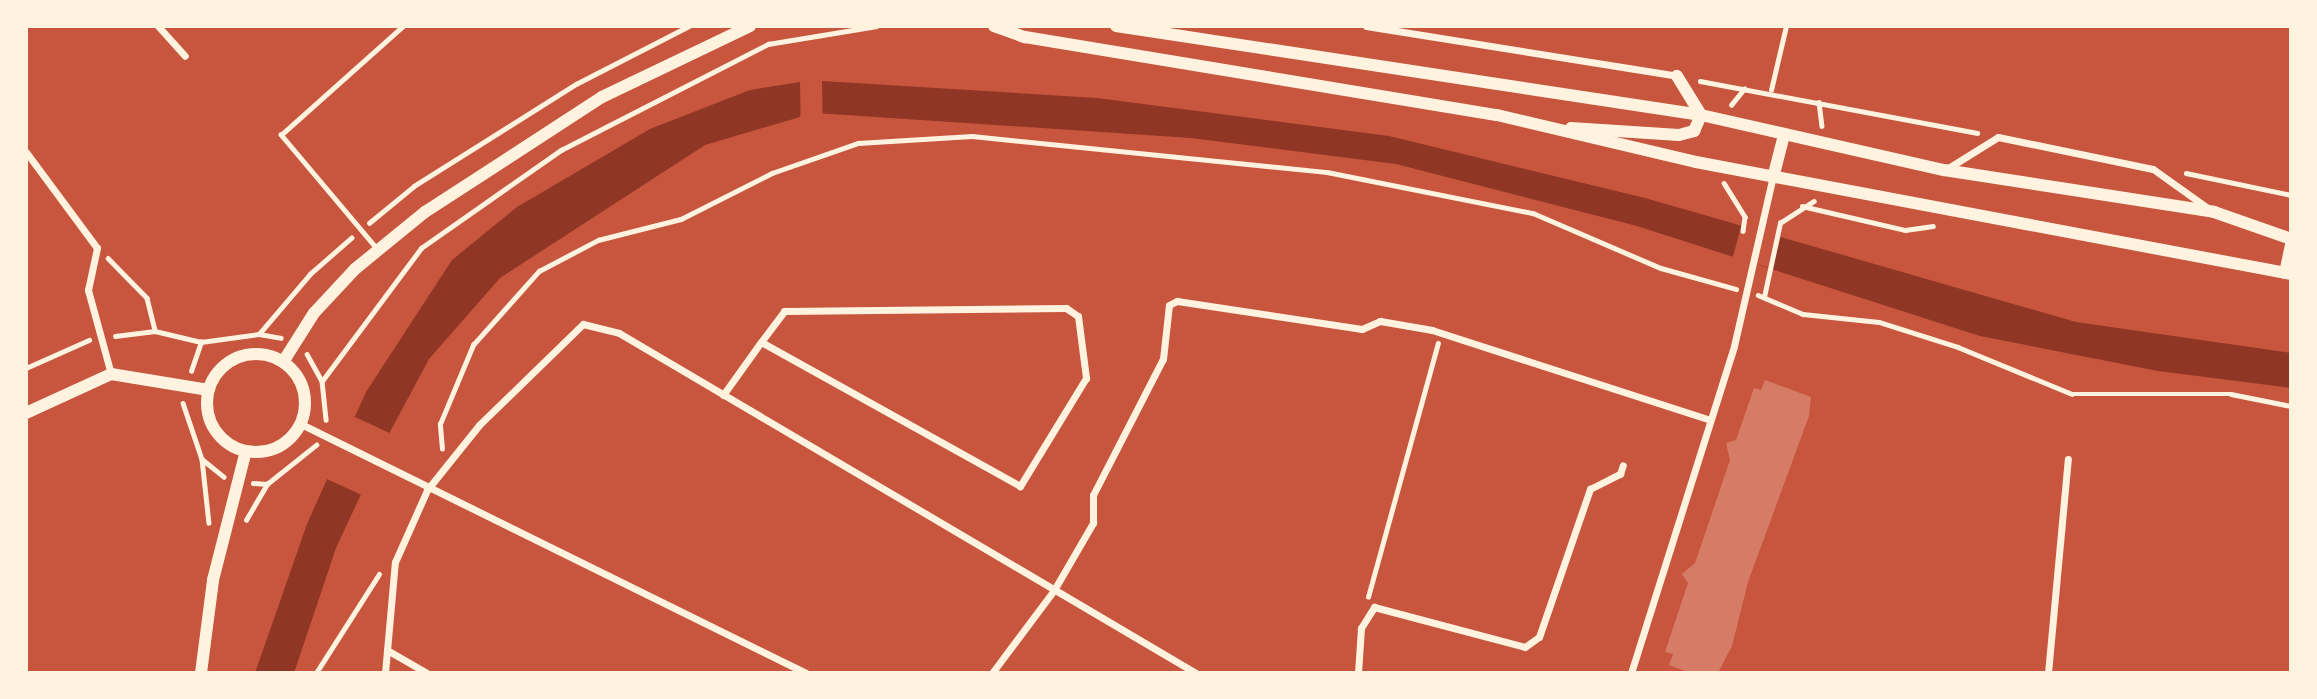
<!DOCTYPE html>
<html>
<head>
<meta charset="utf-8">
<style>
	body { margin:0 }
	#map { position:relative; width:2317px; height:699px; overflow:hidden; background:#c8553d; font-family:"Playfair Display",serif }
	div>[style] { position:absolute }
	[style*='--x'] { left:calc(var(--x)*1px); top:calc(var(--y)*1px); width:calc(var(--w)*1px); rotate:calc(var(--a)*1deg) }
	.water>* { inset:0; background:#8f3625 }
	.pier>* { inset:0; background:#c8553d; transform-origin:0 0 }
	.building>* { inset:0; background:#d67c66 }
	.path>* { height:4.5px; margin:-2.25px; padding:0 2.25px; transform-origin:2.25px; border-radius:2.25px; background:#fff3e0 }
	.service>* { height:4.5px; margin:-2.25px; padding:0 2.25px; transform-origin:2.25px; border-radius:2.25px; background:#fff3e0 }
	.minor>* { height:7px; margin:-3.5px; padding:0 3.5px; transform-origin:3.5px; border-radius:3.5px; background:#fff3e0 }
	.tertiary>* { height:12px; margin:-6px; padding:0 6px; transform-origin:6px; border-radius:6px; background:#fff3e0 }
	.tertiary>.ring { margin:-6px; padding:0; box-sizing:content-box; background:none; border:12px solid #fff3e0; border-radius:50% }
	.secondary>* { height:12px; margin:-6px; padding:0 6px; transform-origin:6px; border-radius:6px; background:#fff3e0 }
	span { translate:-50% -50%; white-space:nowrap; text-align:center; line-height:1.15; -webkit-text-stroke:7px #fff3e0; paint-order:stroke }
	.frame { position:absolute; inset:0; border:28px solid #fff3e0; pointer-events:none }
</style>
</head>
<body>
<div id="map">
	<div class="water">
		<div style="clip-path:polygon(822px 81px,1097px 98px,1389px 136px,1645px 198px,2076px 322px,2291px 353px,2291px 388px,2158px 371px,1980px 336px,1637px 226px,1396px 164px,1191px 138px,801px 112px,800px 117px,705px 145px,500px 278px,429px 359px,391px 430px,336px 548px,294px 673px,255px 673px,307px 524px,366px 392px,452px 260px,517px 207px,650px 129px,750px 90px,800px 82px,821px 86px)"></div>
	</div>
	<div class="pier">
		<div style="left:822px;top:80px;width:39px;height:22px;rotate:89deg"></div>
		<div style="left:1742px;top:223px;width:41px;height:36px;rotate:15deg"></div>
		<div style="left:353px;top:416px;width:44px;height:68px;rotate:25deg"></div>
	</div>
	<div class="building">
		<div style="clip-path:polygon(1765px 380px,1811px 397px,1809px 416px,1748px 582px,1732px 646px,1718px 673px,1691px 673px,1669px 665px,1673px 654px,1665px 652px,1688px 583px,1682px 574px,1695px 563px,1730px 460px,1726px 443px,1736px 440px,1754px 388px,1761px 390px)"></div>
	</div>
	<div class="path">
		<div style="--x:1700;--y:81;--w:282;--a:10.6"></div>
		<div style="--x:1771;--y:90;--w:66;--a:-76.8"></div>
		<div style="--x:1819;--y:102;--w:24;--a:83"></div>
		<div style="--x:1731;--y:105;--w:21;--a:-51"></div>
		<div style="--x:2186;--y:173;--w:107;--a:11.8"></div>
		<div style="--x:1724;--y:183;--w:40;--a:58"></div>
		<div style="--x:1745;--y:217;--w:14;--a:98"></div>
		<div style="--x:1802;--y:206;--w:106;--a:13.1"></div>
		<div style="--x:1905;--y:230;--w:28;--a:-8"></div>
		<div style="--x:369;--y:223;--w:58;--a:-39.4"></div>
		<div style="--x:414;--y:186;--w:191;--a:-32.2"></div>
		<div style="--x:576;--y:84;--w:127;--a:-27.2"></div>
		<div style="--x:108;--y:258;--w:56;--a:45.7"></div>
		<div style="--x:147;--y:298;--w:34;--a:76"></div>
		<div style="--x:1758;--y:295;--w:49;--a:22.9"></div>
		<div style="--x:1803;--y:314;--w:76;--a:6"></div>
		<div style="--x:1879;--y:322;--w:83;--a:17.6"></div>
		<div style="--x:1958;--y:347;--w:123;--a:22.4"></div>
		<div style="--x:2072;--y:394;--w:159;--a:0"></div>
		<div style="--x:2231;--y:394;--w:61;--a:11.3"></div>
		<div style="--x:1764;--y:297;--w:76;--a:-77.8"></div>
		<div style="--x:1780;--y:223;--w:40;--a:-32.9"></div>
		<div style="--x:259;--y:334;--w:79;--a:-49.6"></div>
		<div style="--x:310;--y:274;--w:55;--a:-41.3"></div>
		<div style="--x:115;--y:336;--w:40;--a:-7.1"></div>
		<div style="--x:155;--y:331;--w:47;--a:13.4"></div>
		<div style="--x:201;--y:342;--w:59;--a:-7.9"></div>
		<div style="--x:259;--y:334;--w:22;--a:10"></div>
		<div style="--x:307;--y:354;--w:31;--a:61"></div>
		<div style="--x:322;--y:381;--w:39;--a:84"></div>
		<div style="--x:26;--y:368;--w:69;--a:-24"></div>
		<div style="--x:191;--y:371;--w:31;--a:-71"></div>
		<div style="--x:322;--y:381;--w:166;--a:-53.3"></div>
		<div style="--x:421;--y:248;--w:171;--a:-35"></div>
		<div style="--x:561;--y:150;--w:233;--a:-27.1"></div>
		<div style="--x:768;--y:44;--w:110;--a:-9.4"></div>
		<div style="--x:183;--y:403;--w:59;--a:71.3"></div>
		<div style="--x:202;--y:459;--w:28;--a:39"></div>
		<div style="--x:442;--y:449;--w:25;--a:-95"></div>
		<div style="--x:440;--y:424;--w:86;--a:-67.3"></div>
		<div style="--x:473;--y:345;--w:99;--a:-48.3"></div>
		<div style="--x:539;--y:271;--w:67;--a:-27.7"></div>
		<div style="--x:598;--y:240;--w:86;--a:-14.2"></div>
		<div style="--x:681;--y:219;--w:102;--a:-26.8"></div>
		<div style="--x:772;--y:173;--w:91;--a:-19.2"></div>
		<div style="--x:858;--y:143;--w:114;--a:-3.5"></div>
		<div style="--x:972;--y:136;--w:357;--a:5.8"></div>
		<div style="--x:1327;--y:172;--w:210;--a:11.3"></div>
		<div style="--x:1533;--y:213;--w:139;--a:23.3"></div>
		<div style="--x:1661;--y:268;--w:78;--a:15.6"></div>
		<div style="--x:202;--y:459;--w:64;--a:83.8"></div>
		<div style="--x:253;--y:483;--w:14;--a:4"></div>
		<div style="--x:267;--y:484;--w:63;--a:-38.5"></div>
		<div style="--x:246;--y:520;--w:42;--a:-59.7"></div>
		<div style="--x:1368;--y:597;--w:263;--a:-74.6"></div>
		<div style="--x:316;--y:673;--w:117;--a:-57.5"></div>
	</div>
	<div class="service">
		<div style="--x:376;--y:248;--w:148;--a:-130.1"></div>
		<div style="--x:281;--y:135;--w:164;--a:-41.8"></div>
	</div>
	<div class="minor">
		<div style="--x:158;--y:26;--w:40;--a:48"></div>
		<div style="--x:1366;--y:26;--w:315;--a:9.1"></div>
		<div style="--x:26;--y:152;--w:119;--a:53.5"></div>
		<div style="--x:97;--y:248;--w:43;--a:102.1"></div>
		<div style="--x:88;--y:290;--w:87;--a:74.7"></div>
		<div style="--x:1945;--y:170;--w:62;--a:-31.9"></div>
		<div style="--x:1998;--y:137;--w:158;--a:11.7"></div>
		<div style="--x:2153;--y:169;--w:69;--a:35.5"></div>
		<div style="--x:1066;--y:308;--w:14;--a:34"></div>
		<div style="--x:1078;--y:316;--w:63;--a:82.6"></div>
		<div style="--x:1086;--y:378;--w:127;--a:121.4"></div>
		<div style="--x:1020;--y:486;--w:296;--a:-150.9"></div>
		<div style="--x:761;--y:342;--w:39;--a:-53"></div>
		<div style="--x:784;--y:311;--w:282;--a:-0.6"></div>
		<div style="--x:723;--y:395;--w:65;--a:-54.4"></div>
		<div style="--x:301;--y:424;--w:563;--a:26.25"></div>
		<div style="--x:387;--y:650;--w:46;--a:29.9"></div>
		<div style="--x:385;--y:673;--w:111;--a:-84.9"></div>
		<div style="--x:395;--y:562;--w:79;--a:-66"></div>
		<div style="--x:427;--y:490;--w:83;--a:-51.3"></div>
		<div style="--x:479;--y:425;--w:145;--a:-44.2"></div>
		<div style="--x:583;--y:324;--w:37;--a:14"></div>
		<div style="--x:619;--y:333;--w:670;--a:30.51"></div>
		<div style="--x:992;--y:673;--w:104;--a:-53.2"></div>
		<div style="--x:1054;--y:590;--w:78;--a:-59.8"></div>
		<div style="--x:1093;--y:523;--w:28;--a:-90"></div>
		<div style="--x:1093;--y:495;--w:153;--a:-62.8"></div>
		<div style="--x:1163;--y:359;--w:54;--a:-83.7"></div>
		<div style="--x:1169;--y:305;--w:9;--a:-27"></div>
		<div style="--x:1177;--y:301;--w:187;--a:8.6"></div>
		<div style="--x:1362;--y:329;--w:20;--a:-24"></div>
		<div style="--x:1380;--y:321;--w:53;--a:9.8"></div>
		<div style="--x:1432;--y:330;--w:292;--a:17.9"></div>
		<div style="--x:1358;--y:673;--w:45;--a:-86.2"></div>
		<div style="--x:1361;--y:628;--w:25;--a:-58"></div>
		<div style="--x:1374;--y:607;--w:156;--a:14.8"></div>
		<div style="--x:1525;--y:647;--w:17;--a:-36"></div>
		<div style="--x:1539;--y:637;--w:157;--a:-71"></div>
		<div style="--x:1590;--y:489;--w:34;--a:-27"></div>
		<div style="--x:1620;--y:474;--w:9;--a:-72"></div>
		<div style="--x:1631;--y:673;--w:343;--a:-72.5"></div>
		<div style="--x:1734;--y:346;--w:174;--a:-77.1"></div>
		<div style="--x:2048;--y:673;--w:215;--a:-84.7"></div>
	</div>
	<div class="tertiary">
		<div class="ring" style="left:207px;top:354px;width:86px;height:86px"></div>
		<div style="--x:283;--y:362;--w:58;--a:-57.7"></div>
		<div style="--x:314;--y:313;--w:60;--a:-47"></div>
		<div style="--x:355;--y:269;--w:90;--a:-39.2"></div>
		<div style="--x:425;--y:212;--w:211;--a:-33"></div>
		<div style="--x:602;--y:97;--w:164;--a:-25.6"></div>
		<div style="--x:26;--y:413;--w:94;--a:-24.6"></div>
		<div style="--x:111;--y:374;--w:99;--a:9.3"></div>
		<div style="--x:201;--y:673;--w:94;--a:-82.6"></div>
		<div style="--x:213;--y:580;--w:133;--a:-75.7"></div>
	</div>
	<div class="secondary">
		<div style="--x:994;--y:26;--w:33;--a:20"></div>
		<div style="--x:1025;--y:37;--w:478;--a:9.4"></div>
		<div style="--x:1497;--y:115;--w:204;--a:13.3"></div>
		<div style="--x:1696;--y:162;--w:605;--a:10.66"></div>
		<div style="--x:1116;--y:26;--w:592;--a:8.65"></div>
		<div style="--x:1701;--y:115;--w:249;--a:12.8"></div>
		<div style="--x:1944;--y:170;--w:273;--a:8.8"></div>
		<div style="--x:2214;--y:212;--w:82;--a:19.3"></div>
		<div style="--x:1571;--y:128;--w:108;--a:3.7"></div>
		<div style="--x:1679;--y:135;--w:16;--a:-15"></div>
		<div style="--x:1694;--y:131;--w:17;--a:-66"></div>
		<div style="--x:1701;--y:115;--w:46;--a:-121.6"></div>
		<div style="--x:1774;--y:174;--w:40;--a:-75.6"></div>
		<div style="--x:2285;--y:273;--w:30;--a:-78"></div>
	</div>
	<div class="frame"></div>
</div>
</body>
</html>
